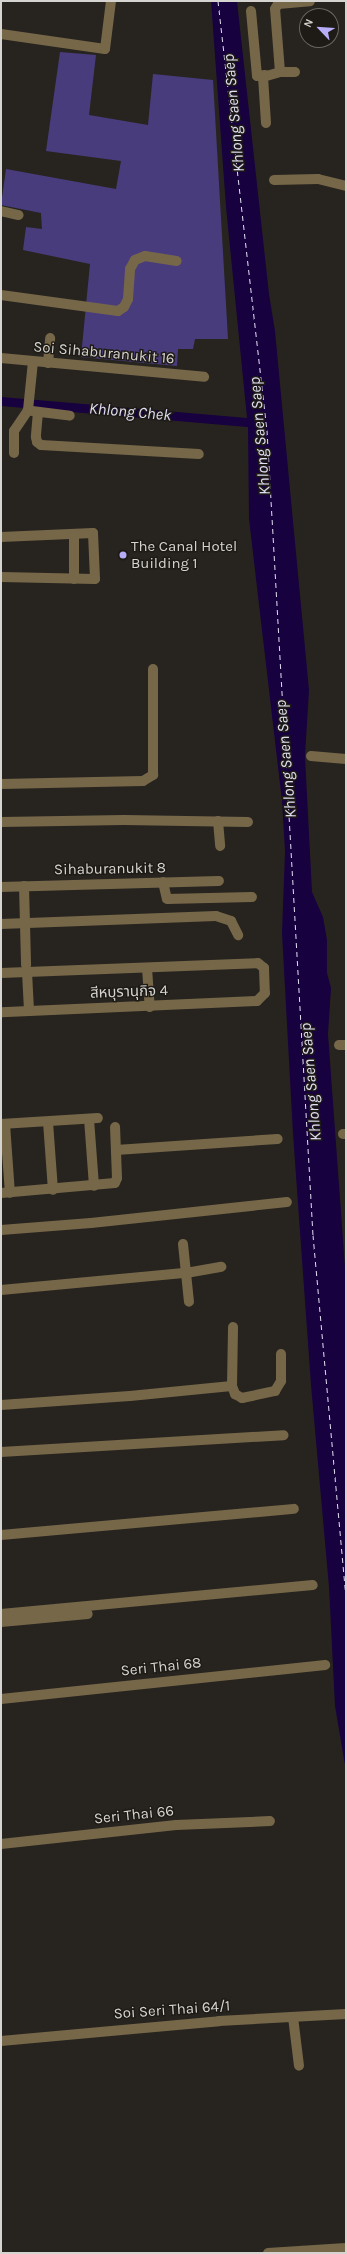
<!DOCTYPE html>
<html>
<head>
<meta charset="utf-8">
<style>
	body { margin:0 }
	#map { position:relative; width:347px; height:2254px; overflow:hidden; background:#27241f; font-family:Karla,"Noto Sans Thai",sans-serif }
	div>[style] { position:absolute }
	[style*='--x'] { left:calc(var(--x)*1px); top:calc(var(--y)*1px); width:calc(var(--w)*1px); rotate:calc(var(--a)*1deg) }
	.forest>* { inset:0; background:#493c7d }
	.water>* { inset:0; background:#18013f }
	.canal>* { height:9px; margin:-4.5px; padding:0 4.5px; transform-origin:4.5px; border-radius:4.5px; background:#18013f }
	.ferry>* { height:1px; margin-top:-0.5px; transform-origin:0; background:repeating-linear-gradient(90deg,#e0def2 0 5px,transparent 0 9px) }
	.minor>* { height:10px; margin:-5px; padding:0 5px; transform-origin:5px; border-radius:5px; background:#766749 }
	.dots>* { width:11px; height:11px; translate:-50% -50%; box-sizing:border-box; border:2px solid #1e1b16; border-radius:50% }
	span { translate:-50% -50%; white-space:nowrap; text-align:center; line-height:1.15; -webkit-text-stroke:3px #1e1b16; paint-order:stroke }
	.street-label { font-size:15px; color:#d5d4d0 }
	.poi-label { font-size:15px; color:#d5d4d0 }
	.left { translate:0 -50%; text-align:left }
	.water-label { font-size:16px; color:#e0def2; font-style:italic }
	.frame { position:absolute; inset:0; border:2px solid #d5d4d0; pointer-events:none }
	.north { position:absolute; left:299px; top:8px; width:40px; height:40px; box-sizing:border-box; background:#1e1b16; border:1px solid #676560; border-radius:50%; rotate:295deg; font-size:11px; font-weight:700; line-height:16px; text-align:center; color:#d5d4d0 }
	.north::after { content:''; display:block; margin:auto; width:14px; height:18px; background:#b6acf8; clip-path:polygon(50% 0,100% 100%,50% 72%,0 100%) }
</style>
</head>
<body>
<div id="map">
	<div class="forest">
		<div style="clip-path:polygon(60px 52px,96px 55px,89px 115px,148px 125px,153px 74px,213px 80px,228px 339px,195px 339px,193px 349px,178px 349px,177px 366px,81px 357px,90px 264px,23px 250px,26px 227px,42px 229px,41px 213px,1px 205px,6px 169px,116px 189px,121px 161px,46px 151px)"></div>
	</div>
	<div class="water">
		<div style="clip-path:polygon(211px 1px,237px 1px,269px 294px,275px 331px,309px 690px,305px 756px,312px 892px,323px 917px,327px 940px,327px 973px,331px 988px,328px 1034px,346px 1281px,346px 1771px,335px 1706px,329px 1587px,311px 1385px,293px 1134px,282px 933px,285px 851px,282px 801px,249px 519px,248px 428px,226px 207px)"></div>
	</div>
	<div class="canal">
		<div style="--x:1;--y:401;--w:258;--a:4.9"></div>
	</div>
	<div class="ferry">
		<div style="--x:218;--y:1;--w:432;--a:83.5"></div>
		<div style="--x:267;--y:430;--w:806;--a:86.73"></div>
		<div style="--x:313;--y:1235;--w:364;--a:84.8"></div>
	</div>
	<div class="minor">
		<div style="--x:251;--y:11;--w:65;--a:84.7"></div>
		<div style="--x:257;--y:76;--w:8;--a:-7"></div>
		<div style="--x:1;--y:34;--w:105;--a:8.2"></div>
		<div style="--x:105;--y:49;--w:48;--a:-82.9"></div>
		<div style="--x:280;--y:72;--w:15;--a:0"></div>
		<div style="--x:266;--y:123;--w:46;--a:-93.7"></div>
		<div style="--x:263;--y:77;--w:18;--a:-16"></div>
		<div style="--x:280;--y:72;--w:63;--a:-94.5"></div>
		<div style="--x:275;--y:9;--w:6;--a:-59"></div>
		<div style="--x:278;--y:4;--w:32;--a:-5"></div>
		<div style="--x:274;--y:180;--w:44;--a:-1.3"></div>
		<div style="--x:318;--y:179;--w:29;--a:14"></div>
		<div style="--x:1;--y:211;--w:18;--a:13"></div>
		<div style="--x:1;--y:295;--w:118;--a:7.8"></div>
		<div style="--x:118;--y:311;--w:7;--a:-34"></div>
		<div style="--x:124;--y:307;--w:9;--a:-63"></div>
		<div style="--x:128;--y:299;--w:30;--a:-86"></div>
		<div style="--x:130;--y:269;--w:10;--a:-61"></div>
		<div style="--x:135;--y:260;--w:11;--a:-22"></div>
		<div style="--x:145;--y:256;--w:32;--a:9"></div>
		<div style="--x:1;--y:358;--w:204;--a:5.3"></div>
		<div style="--x:48;--y:363;--w:25;--a:-85"></div>
		<div style="--x:32;--y:411;--w:38;--a:7"></div>
		<div style="--x:38;--y:412;--w:25;--a:95"></div>
		<div style="--x:36;--y:437;--w:5;--a:79"></div>
		<div style="--x:37;--y:442;--w:5;--a:37"></div>
		<div style="--x:41;--y:445;--w:158;--a:3.3"></div>
		<div style="--x:14;--y:453;--w:22;--a:-90"></div>
		<div style="--x:14;--y:431;--w:25;--a:-56"></div>
		<div style="--x:28;--y:410;--w:48;--a:-84.1"></div>
		<div style="--x:1;--y:537;--w:92;--a:-2.5"></div>
		<div style="--x:93;--y:533;--w:46;--a:87.5"></div>
		<div style="--x:95;--y:579;--w:94;--a:-178.8"></div>
		<div style="--x:74;--y:579;--w:45;--a:-90"></div>
		<div style="--x:311;--y:756;--w:35;--a:5"></div>
		<div style="--x:1;--y:784;--w:142;--a:-1.2"></div>
		<div style="--x:143;--y:781;--w:12;--a:-31"></div>
		<div style="--x:153;--y:775;--w:106;--a:-90"></div>
		<div style="--x:218;--y:821;--w:25;--a:85"></div>
		<div style="--x:1;--y:822;--w:123;--a:-0.9"></div>
		<div style="--x:124;--y:820;--w:124;--a:0.9"></div>
		<div style="--x:163;--y:882;--w:17;--a:77"></div>
		<div style="--x:167;--y:899;--w:85;--a:-1.3"></div>
		<div style="--x:24;--y:886;--w:79;--a:88.5"></div>
		<div style="--x:1;--y:887;--w:218;--a:-1.6"></div>
		<div style="--x:1;--y:924;--w:215;--a:-2.1"></div>
		<div style="--x:216;--y:916;--w:16;--a:18"></div>
		<div style="--x:231;--y:921;--w:16;--a:63"></div>
		<div style="--x:147;--y:968;--w:39;--a:86"></div>
		<div style="--x:27;--y:972;--w:39;--a:87"></div>
		<div style="--x:1;--y:973;--w:257;--a:-2.2"></div>
		<div style="--x:258;--y:963;--w:8;--a:40"></div>
		<div style="--x:264;--y:968;--w:25;--a:88"></div>
		<div style="--x:265;--y:993;--w:11;--a:135"></div>
		<div style="--x:257;--y:1001;--w:256;--a:177.5"></div>
		<div style="--x:339;--y:1045;--w:7;--a:0"></div>
		<div style="--x:89;--y:1119;--w:67;--a:85.7"></div>
		<div style="--x:48;--y:1122;--w:68;--a:85.8"></div>
		<div style="--x:1;--y:1124;--w:97;--a:-3.5"></div>
		<div style="--x:5;--y:1124;--w:69;--a:85.9"></div>
		<div style="--x:343;--y:1134;--w:3;--a:0"></div>
		<div style="--x:116;--y:1150;--w:162;--a:-3.9"></div>
		<div style="--x:1;--y:1193;--w:114;--a:-5"></div>
		<div style="--x:115;--y:1183;--w:5;--a:-68"></div>
		<div style="--x:117;--y:1178;--w:51;--a:-92.2"></div>
		<div style="--x:1;--y:1230;--w:90;--a:-4.4"></div>
		<div style="--x:91;--y:1223;--w:197;--a:-6.1"></div>
		<div style="--x:183;--y:1244;--w:58;--a:84.1"></div>
		<div style="--x:1;--y:1290;--w:186;--a:-5.3"></div>
		<div style="--x:186;--y:1273;--w:36;--a:-10"></div>
		<div style="--x:232;--y:1386;--w:9;--a:69"></div>
		<div style="--x:235;--y:1394;--w:8;--a:30"></div>
		<div style="--x:242;--y:1398;--w:34;--a:-12"></div>
		<div style="--x:275;--y:1391;--w:12;--a:-59"></div>
		<div style="--x:281;--y:1381;--w:27;--a:-90"></div>
		<div style="--x:1;--y:1405;--w:129;--a:-4"></div>
		<div style="--x:130;--y:1396;--w:102;--a:-5.6"></div>
		<div style="--x:232;--y:1386;--w:59;--a:-89"></div>
		<div style="--x:1;--y:1452;--w:283;--a:-3.4"></div>
		<div style="--x:1;--y:1535;--w:294;--a:-5.1"></div>
		<div style="--x:1;--y:1614;--w:313;--a:-5.3"></div>
		<div style="--x:1;--y:1622;--w:87;--a:-5.3"></div>
		<div style="--x:1;--y:1699;--w:326;--a:-6"></div>
		<div style="--x:1;--y:1844;--w:176;--a:-6.2"></div>
		<div style="--x:176;--y:1825;--w:94;--a:-2.4"></div>
		<div style="--x:293;--y:2017;--w:49;--a:83"></div>
		<div style="--x:1;--y:2041;--w:219;--a:-5.2"></div>
		<div style="--x:219;--y:2021;--w:127;--a:-3.2"></div>
		<div style="--x:268;--y:2253;--w:78;--a:-3.7"></div>
	</div>
	<div class="dots">
		<div style="left:123px;top:555px;background:#b6acf8"></div>
	</div>
	<div class="street-label">
		<span style="left:104px;top:353px;rotate:5deg">Soi Sihaburanukit 16</span>
		<span style="left:110px;top:869px;rotate:-1deg">Sihaburanukit 8</span>
		<span style="left:129px;top:992px;rotate:-2deg">สีหบุรานุกิจ 4</span>
		<span style="left:161px;top:1667px;rotate:-6deg">Seri Thai 68</span>
		<span style="left:134px;top:1815px;rotate:-6deg">Seri Thai 66</span>
		<span style="left:172px;top:2010px;rotate:-4deg">Soi Seri Thai 64/1</span>
	</div>
	<div class="poi-label">
		<span class="left" style="left:131px;top:555px">The Canal Hotel<br>Building 1</span>
	</div>
	<div class="water-label">
		<span style="left:234px;top:113px;rotate:-95deg">Khlong Saen Saep</span>
		<span style="left:130px;top:412px;rotate:5deg">Khlong Chek</span>
		<span style="left:260px;top:436px;rotate:-95deg">Khlong Saen Saep</span>
		<span style="left:286px;top:759px;rotate:-95deg">Khlong Saen Saep</span>
		<span style="left:311px;top:1082px;rotate:-95deg">Khlong Saen Saep</span>
	</div>
	<div class="frame"></div>
	<div class="north">N</div>
</div>
</body>
</html>
